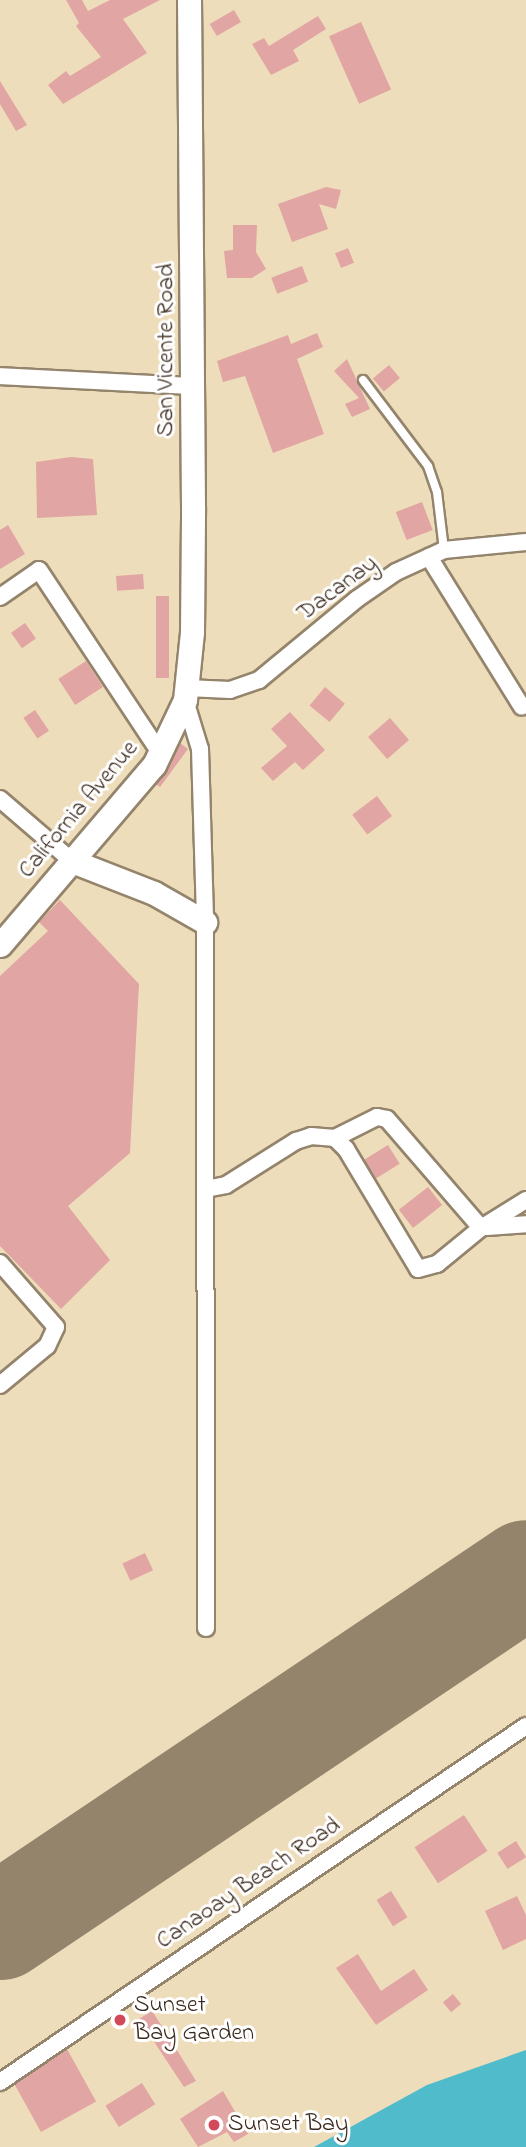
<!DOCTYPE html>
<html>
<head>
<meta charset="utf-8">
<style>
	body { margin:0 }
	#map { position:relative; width:526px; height:2147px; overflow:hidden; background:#edb; font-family:"Indie Flower",sans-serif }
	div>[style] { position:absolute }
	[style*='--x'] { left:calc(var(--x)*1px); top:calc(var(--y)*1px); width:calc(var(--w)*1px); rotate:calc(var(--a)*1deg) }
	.water>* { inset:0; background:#4fbbcb }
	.runway>* { height:107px; margin:-53.5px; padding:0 53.5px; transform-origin:53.5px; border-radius:53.5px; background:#94846c }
	.building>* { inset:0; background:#e1a5a3; transform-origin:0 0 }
	.roads { filter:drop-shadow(2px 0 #94846c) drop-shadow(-2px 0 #94846c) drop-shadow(0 2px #94846c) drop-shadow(0 -2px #94846c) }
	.lane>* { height:8px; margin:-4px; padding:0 4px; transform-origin:4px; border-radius:4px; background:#fff }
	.street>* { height:16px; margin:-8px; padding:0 8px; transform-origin:8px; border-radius:8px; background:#fff }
	.secondary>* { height:23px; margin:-11.5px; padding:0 11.5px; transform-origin:11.5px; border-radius:11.5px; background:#fff }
	.dots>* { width:19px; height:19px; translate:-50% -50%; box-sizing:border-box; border:4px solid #fff; border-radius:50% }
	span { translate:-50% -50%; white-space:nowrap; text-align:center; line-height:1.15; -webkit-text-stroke:6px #fff; paint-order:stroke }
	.street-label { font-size:24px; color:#3b2a1e }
	.poi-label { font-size:24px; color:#3b2a1e }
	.left { translate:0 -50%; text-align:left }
</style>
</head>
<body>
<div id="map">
	<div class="water">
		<div style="clip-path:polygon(526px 2050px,526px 2147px,314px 2147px,427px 2085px)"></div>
	</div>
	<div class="runway">
		<div style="--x:0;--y:1926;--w:633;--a:-33.87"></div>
	</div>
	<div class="building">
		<div style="clip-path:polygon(66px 0,82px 0,88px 11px,110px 0,160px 0,123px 19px,147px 53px,63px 104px,48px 85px,66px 71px,70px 76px,101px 57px,76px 26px,79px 23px)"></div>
		<div style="left:234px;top:10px;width:14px;height:28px;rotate:60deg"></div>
		<div style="clip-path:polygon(318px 16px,326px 29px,293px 50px,299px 61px,271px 75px,252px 44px,264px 38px,269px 46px)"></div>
		<div style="left:361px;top:22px;width:74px;height:35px;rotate:66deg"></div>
		<div style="clip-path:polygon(0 81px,27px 125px,16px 131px,0 104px)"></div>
		<div style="clip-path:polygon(326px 187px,341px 190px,336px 209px,319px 204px,328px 229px,292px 242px,278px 204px)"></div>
		<div style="clip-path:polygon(233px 225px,257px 225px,256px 252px,266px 269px,252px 278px,227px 278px,224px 251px,233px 250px)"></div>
		<div style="left:348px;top:248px;width:16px;height:14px;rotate:68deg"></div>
		<div style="left:302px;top:266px;width:17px;height:33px;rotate:69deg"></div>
		<div style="clip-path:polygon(317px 333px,323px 347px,297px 359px,324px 434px,273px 453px,245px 376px,223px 382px,217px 361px,288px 335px,291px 344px)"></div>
		<div style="clip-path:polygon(347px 359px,370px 409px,352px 417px,345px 404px,359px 398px,334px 371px)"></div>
		<div style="left:389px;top:365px;width:17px;height:21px;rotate:50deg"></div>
		<div style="clip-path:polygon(71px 457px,93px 459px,97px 515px,37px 518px,36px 462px)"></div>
		<div style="left:422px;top:502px;width:30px;height:28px;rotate:69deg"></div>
		<div style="clip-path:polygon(8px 525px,25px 554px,0 569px,0 530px)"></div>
		<div style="left:143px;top:574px;width:15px;height:27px;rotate:86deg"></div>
		<div style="left:156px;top:596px;width:13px;height:82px"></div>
		<div style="left:25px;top:623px;width:19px;height:17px;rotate:55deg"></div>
		<div style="left:86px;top:661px;width:31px;height:33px;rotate:57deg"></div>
		<div style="left:325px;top:687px;width:26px;height:24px;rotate:40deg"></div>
		<div style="left:35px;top:710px;width:25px;height:14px;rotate:56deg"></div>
		<div style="clip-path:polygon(290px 712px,325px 750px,303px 770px,295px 762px,273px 781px,261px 768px,287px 746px,271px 729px)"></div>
		<div style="left:390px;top:718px;width:29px;height:29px;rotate:49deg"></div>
		<div style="clip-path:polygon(180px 743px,188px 749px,160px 787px,156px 784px)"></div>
		<div style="left:377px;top:796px;width:25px;height:31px;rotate:53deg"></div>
		<div style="clip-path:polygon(60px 900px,139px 984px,130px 1153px,68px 1206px,110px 1260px,61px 1309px,0 1246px,0 976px,48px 931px,39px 922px)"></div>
		<div style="left:388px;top:1145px;width:22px;height:28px;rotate:58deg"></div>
		<div style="left:428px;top:1187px;width:23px;height:37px;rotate:52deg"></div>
		<div style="left:145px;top:1553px;width:19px;height:25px;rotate:65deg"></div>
		<div style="left:464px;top:1815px;width:43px;height:59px;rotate:57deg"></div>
		<div style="left:516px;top:1841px;width:19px;height:22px;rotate:58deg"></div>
		<div style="left:391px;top:1891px;width:31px;height:17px;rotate:58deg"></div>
		<div style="clip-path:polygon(517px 1896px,526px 1915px,526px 1939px,503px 1950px,485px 1911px)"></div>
		<div style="clip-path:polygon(358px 1954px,381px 1991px,414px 1969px,428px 1990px,376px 2025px,336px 1968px)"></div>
		<div style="left:453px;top:1994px;width:13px;height:13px;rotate:51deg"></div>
		<div style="clip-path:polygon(152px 2011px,167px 2034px,196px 2081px,184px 2087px,139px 2019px)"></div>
		<div style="left:67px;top:2049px;width:60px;height:63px;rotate:61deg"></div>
		<div style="left:142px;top:2083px;width:25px;height:43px;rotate:58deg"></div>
		<div style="clip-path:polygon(223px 2091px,248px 2134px,234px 2142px,227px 2132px,198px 2147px,180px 2119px)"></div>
	</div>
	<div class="roads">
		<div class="lane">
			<div style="--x:363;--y:380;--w:108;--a:52.9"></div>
			<div style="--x:428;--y:466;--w:28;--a:71"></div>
			<div style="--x:437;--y:492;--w:58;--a:83.1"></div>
		</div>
		<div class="street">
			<div style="--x:0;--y:376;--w:193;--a:3"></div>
			<div style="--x:429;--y:557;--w:176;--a:58.2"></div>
			<div style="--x:0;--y:597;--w:47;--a:-34.7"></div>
			<div style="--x:39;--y:570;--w:219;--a:56.5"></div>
			<div style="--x:187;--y:688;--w:43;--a:2.7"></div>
			<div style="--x:230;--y:690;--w:31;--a:-19"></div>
			<div style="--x:259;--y:680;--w:127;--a:-39.6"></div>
			<div style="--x:357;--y:599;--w:47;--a:-34.7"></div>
			<div style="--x:396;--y:572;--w:53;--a:-24.6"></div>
			<div style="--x:444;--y:550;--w:82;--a:-5.6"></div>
			<div style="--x:185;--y:700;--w:51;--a:73"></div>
			<div style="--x:200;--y:749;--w:173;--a:88.3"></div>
			<div style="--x:205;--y:922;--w:706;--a:89.92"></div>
			<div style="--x:0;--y:799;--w:95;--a:40.7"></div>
			<div style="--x:335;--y:1138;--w:16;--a:45"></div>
			<div style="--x:346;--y:1149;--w:140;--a:59"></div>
			<div style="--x:418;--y:1269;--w:20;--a:-15"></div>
			<div style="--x:437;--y:1264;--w:57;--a:-39.3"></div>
			<div style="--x:481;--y:1228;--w:53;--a:-31.9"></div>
			<div style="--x:206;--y:1189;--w:20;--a:-11"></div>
			<div style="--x:226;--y:1185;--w:83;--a:-32.2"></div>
			<div style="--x:296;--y:1141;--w:16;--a:-18"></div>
			<div style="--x:311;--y:1136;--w:24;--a:5"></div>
			<div style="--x:335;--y:1138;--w:47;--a:-26.6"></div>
			<div style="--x:377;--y:1117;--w:10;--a:11"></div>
			<div style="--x:387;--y:1119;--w:144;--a:49.2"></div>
			<div style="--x:487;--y:1227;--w:39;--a:-4"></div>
			<div style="--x:0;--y:1263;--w:85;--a:48.8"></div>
			<div style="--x:56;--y:1327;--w:21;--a:115"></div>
			<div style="--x:47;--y:1346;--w:61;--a:140.3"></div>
			<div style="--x:0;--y:2082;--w:635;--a:-34.09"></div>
		</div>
		<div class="secondary">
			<div style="--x:72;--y:861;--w:88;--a:21.3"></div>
			<div style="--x:154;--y:893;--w:59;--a:29.6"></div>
			<div style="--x:0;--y:945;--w:237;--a:-49.5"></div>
			<div style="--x:154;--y:765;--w:72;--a:-64.5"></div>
			<div style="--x:185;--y:700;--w:68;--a:-84.1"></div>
			<div style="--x:192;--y:632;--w:125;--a:-89.5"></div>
			<div style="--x:193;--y:507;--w:507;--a:-90.45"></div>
		</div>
	</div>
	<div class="dots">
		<div style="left:120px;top:2020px;background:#d1495b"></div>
		<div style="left:214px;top:2125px;background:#d1495b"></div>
	</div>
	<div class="street-label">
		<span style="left:167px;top:350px;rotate:-90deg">San Vicente Road</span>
		<span style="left:338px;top:589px;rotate:-37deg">Dacanay</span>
		<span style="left:79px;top:810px;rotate:-50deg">California Avenue</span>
		<span style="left:249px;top:1884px;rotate:-34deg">Canaoay Beach Road</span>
	</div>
	<div class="poi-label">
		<span class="left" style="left:134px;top:2020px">Sunset<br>Bay Garden</span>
		<span class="left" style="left:228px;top:2125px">Sunset Bay</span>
	</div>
</div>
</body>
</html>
